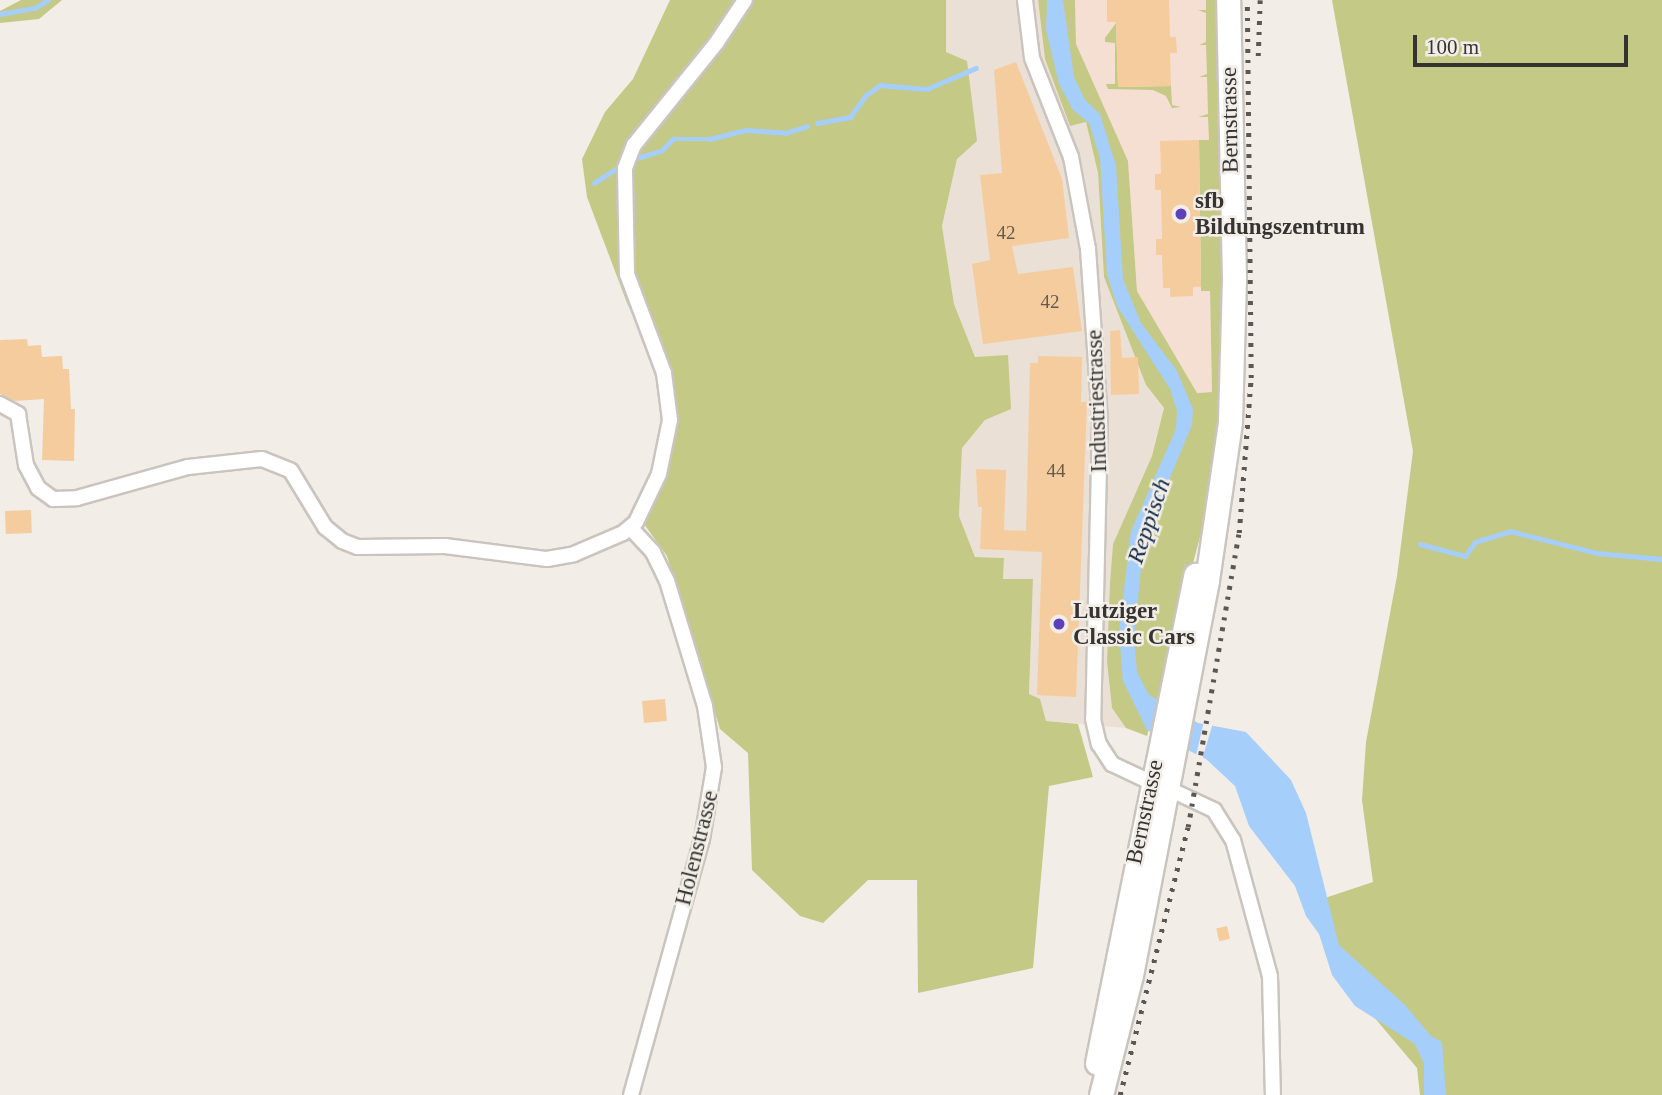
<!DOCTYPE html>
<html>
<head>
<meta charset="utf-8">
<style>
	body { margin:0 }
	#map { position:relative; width:1662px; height:1095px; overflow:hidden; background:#f2ede7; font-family:"Times New Roman",serif }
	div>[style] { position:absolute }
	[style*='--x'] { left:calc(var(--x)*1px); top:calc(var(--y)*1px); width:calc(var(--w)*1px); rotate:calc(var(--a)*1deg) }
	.commercial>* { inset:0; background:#f5dfd2 }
	.built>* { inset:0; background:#ebe0d5 }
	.green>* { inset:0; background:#c4c986 }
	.water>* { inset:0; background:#a6cefb }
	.pier>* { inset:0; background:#f2ede7 }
	.stream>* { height:4.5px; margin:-2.25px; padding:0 2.25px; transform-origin:2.25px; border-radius:2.25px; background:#a6cefb }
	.building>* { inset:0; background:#f5cc9d; transform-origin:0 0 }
	.roads { filter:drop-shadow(2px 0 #cac4bf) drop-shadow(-2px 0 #cac4bf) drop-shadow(0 2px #cac4bf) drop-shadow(0 -2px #cac4bf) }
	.street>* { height:14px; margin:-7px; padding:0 7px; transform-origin:7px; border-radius:7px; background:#fff }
	.primary>* { height:23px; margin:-11.5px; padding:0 11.5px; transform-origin:11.5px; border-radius:11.5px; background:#fff }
	.rail>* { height:4.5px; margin-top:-2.25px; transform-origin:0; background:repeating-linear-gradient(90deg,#5a5755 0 3.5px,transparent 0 10.5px) }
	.dots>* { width:19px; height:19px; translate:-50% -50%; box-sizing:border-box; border:4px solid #f2ede7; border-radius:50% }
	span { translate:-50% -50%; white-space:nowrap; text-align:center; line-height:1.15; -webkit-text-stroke:5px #f2ede7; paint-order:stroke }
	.number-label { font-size:19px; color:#665a4d }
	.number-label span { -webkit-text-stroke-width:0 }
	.street-label { font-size:23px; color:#363432 }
	.poi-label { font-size:23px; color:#363432; font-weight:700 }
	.left { translate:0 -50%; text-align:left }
	.water-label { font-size:24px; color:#0f2b48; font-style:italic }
	.scale { position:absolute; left:1413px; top:35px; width:215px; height:32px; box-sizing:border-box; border:4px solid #363432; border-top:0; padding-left:9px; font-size:21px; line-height:24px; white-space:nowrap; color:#363432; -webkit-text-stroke:5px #f2ede7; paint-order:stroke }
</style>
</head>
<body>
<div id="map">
	<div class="commercial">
		<div style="clip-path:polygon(1075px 0,1206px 0,1209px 140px,1199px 141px,1201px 291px,1210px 291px,1212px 392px,1196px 393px,1137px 291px,1128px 162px,1076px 44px)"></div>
	</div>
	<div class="built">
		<div style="clip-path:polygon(946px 0,1038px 0,1045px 59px,1070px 126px,1086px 122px,1098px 173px,1104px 277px,1146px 385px,1164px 408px,1152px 456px,1113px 544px,1107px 662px,1112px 708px,1126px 728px,1046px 721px,1040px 700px,1029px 694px,1033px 579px,1003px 579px,1004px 558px,975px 557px,959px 516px,962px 448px,985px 420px,1008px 356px,975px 357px,954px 304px,942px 226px,957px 159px,946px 52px)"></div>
	</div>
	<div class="green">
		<div style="clip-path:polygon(21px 0,62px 0,39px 19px,0 23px,0 11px)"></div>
		<div style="clip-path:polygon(670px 0,946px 0,946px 52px,967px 61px,977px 141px,957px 159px,942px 226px,954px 304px,975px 357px,1008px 355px,1011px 409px,985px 420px,962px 448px,959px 516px,975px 557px,1004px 558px,1003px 579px,1033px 579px,1029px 694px,1040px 699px,1046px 721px,1078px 724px,1093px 777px,1049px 786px,1033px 968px,918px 993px,917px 880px,868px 880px,823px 923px,800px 916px,752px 870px,748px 753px,720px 729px,667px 556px,644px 524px,666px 403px,660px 371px,627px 303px,587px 197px,582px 159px,605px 112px,633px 79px)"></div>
		<div style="clip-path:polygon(1038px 0,1075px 0,1076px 44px,1128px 161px,1137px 291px,1197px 393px,1212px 392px,1210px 291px,1201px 291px,1199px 140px,1209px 140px,1208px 117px,1198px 117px,1208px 114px,1207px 77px,1199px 77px,1207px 74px,1206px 45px,1199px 45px,1206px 42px,1206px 13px,1198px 10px,1206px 10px,1206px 0,1216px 0,1225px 290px,1221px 410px,1201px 533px,1147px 736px,1126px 728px,1112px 708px,1107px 662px,1110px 583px,1113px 544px,1152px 456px,1164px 408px,1146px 385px,1104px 277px,1098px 173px,1086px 122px,1070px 126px,1045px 59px)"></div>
		<div style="clip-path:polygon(1332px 0,1662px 0,1662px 1095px,1420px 1095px,1417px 1068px,1346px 984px,1313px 902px,1373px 882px,1362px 800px,1366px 742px,1397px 576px,1413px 451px)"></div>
		<div style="clip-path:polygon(1116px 23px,1118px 87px,1171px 86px,1172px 105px,1181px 107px,1172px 108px,1166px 96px,1153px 90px,1108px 89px,1106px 84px,1115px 84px,1115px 43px,1105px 42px,1105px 38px)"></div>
	</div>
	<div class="water">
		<div style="clip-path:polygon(1047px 0,1063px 0,1074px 77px,1085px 100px,1100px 114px,1116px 166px,1123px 279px,1141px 323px,1177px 371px,1193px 409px,1192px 425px,1144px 540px,1134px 637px,1137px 672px,1149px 695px,1198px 723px,1246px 732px,1291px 780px,1306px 813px,1339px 945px,1405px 1005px,1431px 1036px,1442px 1042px,1446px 1095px,1424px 1095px,1424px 1064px,1415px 1044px,1355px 1006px,1332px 975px,1319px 934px,1306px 916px,1295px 886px,1249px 826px,1235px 786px,1206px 759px,1147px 730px,1123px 681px,1119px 632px,1131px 531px,1176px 429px,1177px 411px,1170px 389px,1117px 306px,1107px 274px,1100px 158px,1089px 123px,1073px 110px,1059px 84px,1046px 30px)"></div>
	</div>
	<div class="pier">
		<div style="clip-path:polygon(1204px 721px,1213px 723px,1201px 763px,1195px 760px)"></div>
	</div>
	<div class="stream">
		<div style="--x:0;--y:14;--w:36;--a:-10"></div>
		<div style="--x:35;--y:8;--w:15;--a:-32"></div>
		<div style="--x:817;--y:123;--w:34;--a:-10"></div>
		<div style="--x:850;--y:117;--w:26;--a:-54"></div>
		<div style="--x:865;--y:96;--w:19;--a:-36"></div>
		<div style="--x:880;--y:85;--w:47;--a:4.9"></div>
		<div style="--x:927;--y:89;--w:53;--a:-23.2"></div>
		<div style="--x:634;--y:159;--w:28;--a:-17"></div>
		<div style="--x:661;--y:151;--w:17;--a:-45"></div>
		<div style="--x:673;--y:139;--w:37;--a:0"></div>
		<div style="--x:710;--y:139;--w:38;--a:-14"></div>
		<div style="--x:747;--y:130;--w:39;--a:4"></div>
		<div style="--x:786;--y:133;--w:22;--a:-18"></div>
		<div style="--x:594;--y:183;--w:30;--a:-33"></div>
		<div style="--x:1420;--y:544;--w:47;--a:14.9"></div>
		<div style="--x:1465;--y:556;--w:17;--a:-54"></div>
		<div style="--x:1475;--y:542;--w:37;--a:-17"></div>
		<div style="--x:1510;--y:531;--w:90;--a:14.2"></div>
		<div style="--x:1597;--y:553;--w:65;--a:5.3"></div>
	</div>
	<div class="building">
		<div style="clip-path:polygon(1107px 0,1169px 0,1170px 37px,1176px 37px,1177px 53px,1170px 53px,1171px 86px,1118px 87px,1116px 22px,1107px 22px)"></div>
		<div style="clip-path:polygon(1016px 62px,1062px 179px,1069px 238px,1012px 246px,1018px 274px,1073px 267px,1082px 331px,983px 344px,972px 264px,990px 260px,980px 175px,1002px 173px,994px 70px)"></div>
		<div style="clip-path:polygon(1199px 140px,1201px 287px,1193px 287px,1193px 296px,1170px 297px,1170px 288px,1163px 288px,1162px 255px,1156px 255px,1156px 239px,1162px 239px,1161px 190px,1155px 190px,1155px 174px,1161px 174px,1160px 141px)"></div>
		<div style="clip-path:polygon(1120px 330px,1122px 358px,1138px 357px,1139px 394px,1111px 395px,1110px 331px)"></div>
		<div style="clip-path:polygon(27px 339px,28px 346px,41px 345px,42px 357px,62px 356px,63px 369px,69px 369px,71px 409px,75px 409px,74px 461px,42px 460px,44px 399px,14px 401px,0 394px,0 340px)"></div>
		<div style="clip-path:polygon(1038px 356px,1082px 357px,1081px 402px,1087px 402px,1076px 697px,1037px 695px,1042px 552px,980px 549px,982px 507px,978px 507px,976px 469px,1006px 470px,1004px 530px,1026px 531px,1030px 363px,1038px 363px)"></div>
		<div style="left:31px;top:510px;width:23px;height:26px;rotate:88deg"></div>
		<div style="left:665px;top:699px;width:22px;height:23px;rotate:85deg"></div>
		<div style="left:1227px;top:926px;width:13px;height:11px;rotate:77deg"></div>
	</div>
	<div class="roads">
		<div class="street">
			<div style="--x:1025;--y:0;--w:58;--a:83.1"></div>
			<div style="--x:1032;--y:58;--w:106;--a:68.5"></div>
			<div style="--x:1071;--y:157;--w:94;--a:79.5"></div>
			<div style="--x:1088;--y:249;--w:172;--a:86"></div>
			<div style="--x:1100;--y:421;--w:298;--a:91.3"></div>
			<div style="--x:1093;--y:719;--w:26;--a:77"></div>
			<div style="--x:1099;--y:744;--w:24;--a:57"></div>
			<div style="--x:1112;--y:764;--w:42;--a:25.3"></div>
			<div style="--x:0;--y:404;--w:21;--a:29"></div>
			<div style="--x:18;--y:414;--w:52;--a:81.1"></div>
			<div style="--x:26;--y:465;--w:26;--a:62"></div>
			<div style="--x:38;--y:488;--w:19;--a:36"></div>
			<div style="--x:53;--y:499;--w:24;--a:-2"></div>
			<div style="--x:77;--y:498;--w:115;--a:-15.6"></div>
			<div style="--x:188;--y:467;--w:74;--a:-6.2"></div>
			<div style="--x:262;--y:459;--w:31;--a:22"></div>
			<div style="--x:291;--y:471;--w:66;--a:58.7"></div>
			<div style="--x:325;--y:527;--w:22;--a:39"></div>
			<div style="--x:342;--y:541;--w:17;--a:21"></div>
			<div style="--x:358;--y:547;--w:87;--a:-0.7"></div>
			<div style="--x:445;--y:546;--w:103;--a:7.3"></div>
			<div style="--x:547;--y:559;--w:27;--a:-10"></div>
			<div style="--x:574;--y:554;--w:53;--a:-23.2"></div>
			<div style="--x:623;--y:533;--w:17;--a:-40"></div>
			<div style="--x:636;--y:522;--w:53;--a:-64.4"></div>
			<div style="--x:659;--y:474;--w:55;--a:-78.5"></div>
			<div style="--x:670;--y:420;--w:47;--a:-97.3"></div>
			<div style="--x:664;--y:373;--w:106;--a:-110.5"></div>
			<div style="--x:627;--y:274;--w:106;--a:-91.1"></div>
			<div style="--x:625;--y:168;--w:25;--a:-69"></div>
			<div style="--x:634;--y:145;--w:132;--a:-51.1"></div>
			<div style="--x:717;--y:42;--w:50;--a:-56.3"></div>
			<div style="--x:1167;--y:788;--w:52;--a:25.1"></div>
			<div style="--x:1214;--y:810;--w:36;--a:58"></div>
			<div style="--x:1233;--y:840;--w:141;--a:74.8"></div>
			<div style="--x:1270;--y:976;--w:119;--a:88.6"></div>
			<div style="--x:631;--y:1095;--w:266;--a:-74.5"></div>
			<div style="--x:702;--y:839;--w:73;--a:-80.5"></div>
			<div style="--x:714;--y:767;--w:62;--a:-98.4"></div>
			<div style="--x:705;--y:706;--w:131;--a:-106.9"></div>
			<div style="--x:667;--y:581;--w:32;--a:-116"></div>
			<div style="--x:653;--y:552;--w:33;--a:-133"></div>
		</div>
		<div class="primary">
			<div style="--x:1097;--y:1063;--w:498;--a:-78.6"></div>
			<div style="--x:1101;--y:1095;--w:124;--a:-76"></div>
			<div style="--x:1131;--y:975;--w:402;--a:-79.1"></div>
			<div style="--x:1207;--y:580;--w:160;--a:-81.7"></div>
			<div style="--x:1230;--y:422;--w:143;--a:-88.4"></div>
			<div style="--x:1234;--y:279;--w:279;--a:-91.2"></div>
		</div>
	</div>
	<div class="rail">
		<div style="--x:1258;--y:56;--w:56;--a:-88"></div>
		<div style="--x:1120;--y:1095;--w:276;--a:-75.8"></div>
		<div style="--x:1188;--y:827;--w:298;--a:-80.2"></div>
		<div style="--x:1239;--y:533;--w:155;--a:-85.6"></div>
		<div style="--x:1251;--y:378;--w:378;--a:-90.6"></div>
	</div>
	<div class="dots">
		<div style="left:1181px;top:214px;background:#5c41ba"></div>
		<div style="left:1059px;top:624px;background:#5c41ba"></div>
	</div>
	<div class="number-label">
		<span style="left:1006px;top:233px">42</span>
		<span style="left:1050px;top:302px">42</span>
		<span style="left:1056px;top:471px">44</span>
	</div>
	<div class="street-label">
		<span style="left:1230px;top:120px;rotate:-91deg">Bernstrasse</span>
		<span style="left:1097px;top:401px;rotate:-92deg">Industriestrasse</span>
		<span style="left:1145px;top:812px;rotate:-78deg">Bernstrasse</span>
		<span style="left:697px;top:848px;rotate:-76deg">Holenstrasse</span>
	</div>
	<div class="poi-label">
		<span class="left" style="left:1195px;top:214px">sfb<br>Bildungszentrum</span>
		<span class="left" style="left:1073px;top:624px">Lutziger<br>Classic Cars</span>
	</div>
	<div class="water-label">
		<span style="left:1149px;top:521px;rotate:-71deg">Reppisch</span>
	</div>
	<div class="scale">100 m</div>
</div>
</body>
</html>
